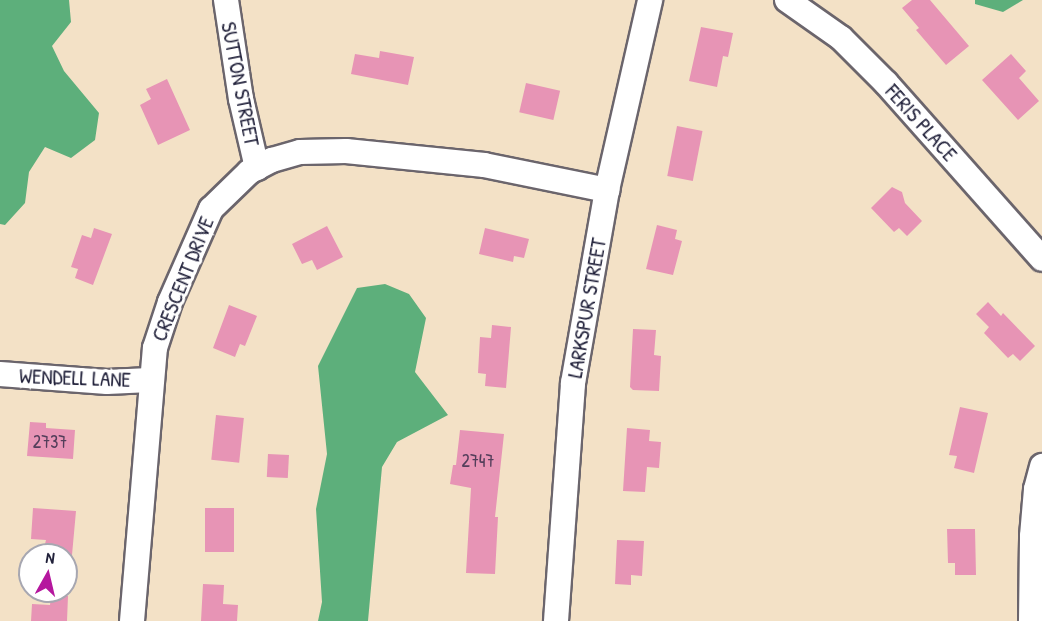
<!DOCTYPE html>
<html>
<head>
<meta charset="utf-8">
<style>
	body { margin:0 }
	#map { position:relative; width:1042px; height:621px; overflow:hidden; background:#f3e1c6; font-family:"Patrick Hand",sans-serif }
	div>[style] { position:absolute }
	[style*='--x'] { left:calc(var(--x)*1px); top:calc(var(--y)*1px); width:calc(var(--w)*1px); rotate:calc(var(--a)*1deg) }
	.forest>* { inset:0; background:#5daf7b }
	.building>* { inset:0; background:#e794b5; transform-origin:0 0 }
	.roads { filter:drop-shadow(2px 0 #6b656c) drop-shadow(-2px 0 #6b656c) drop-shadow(0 2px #6b656c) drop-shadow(0 -2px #6b656c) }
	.minor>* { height:24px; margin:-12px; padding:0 12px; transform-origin:12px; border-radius:12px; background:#fff }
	span { translate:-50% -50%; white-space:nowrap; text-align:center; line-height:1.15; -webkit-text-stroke:6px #fff; paint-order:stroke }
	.number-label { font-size:18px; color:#533e5a }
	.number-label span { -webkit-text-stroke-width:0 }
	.street-label { font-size:21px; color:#22223b }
	.north { position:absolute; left:18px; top:543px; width:60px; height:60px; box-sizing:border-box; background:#fff; border:2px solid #a7a7b1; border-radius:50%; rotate:8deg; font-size:16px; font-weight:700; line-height:24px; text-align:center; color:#22223b }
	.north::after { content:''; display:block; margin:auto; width:21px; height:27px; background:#b5179e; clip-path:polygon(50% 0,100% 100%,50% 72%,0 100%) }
</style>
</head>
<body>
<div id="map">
	<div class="forest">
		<div style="clip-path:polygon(0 0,69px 0,71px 22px,52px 46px,64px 71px,99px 113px,95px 140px,71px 158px,45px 147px,29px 172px,25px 203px,5px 225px,0 224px)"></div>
		<div style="clip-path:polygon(975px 0,1023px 0,1003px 12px,975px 4px)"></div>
		<div style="clip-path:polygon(385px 284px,409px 294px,426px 318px,415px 372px,448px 415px,397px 442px,382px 467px,368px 621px,318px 621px,322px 602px,316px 509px,327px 454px,318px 366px,357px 288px)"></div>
	</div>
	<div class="building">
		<div style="clip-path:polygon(912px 0,930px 0,969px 46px,946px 65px,916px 30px,919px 28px,902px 8px)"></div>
		<div style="clip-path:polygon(701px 27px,733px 33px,728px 57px,723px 56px,717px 87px,689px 81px)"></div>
		<div style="clip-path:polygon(380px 51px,414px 57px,408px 85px,351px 74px,355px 54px,379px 58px)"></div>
		<div style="clip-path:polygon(1011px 54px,1026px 71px,1019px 78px,1039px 101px,1018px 120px,982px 80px)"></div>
		<div style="clip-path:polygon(167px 79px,190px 130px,158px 145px,140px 105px,151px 99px,146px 89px)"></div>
		<div style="left:526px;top:83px;width:35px;height:30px;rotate:13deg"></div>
		<div style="left:677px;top:126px;width:26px;height:51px;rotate:11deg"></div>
		<div style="clip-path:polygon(892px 187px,902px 192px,905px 203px,922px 221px,907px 236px,899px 228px,894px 232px,871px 208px)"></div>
		<div style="clip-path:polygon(657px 225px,677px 230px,675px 239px,682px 241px,673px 275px,646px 269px)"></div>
		<div style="clip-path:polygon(327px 226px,343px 257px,317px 270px,312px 260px,302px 264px,292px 244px)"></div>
		<div style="clip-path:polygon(94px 228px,112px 234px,93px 285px,75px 278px,78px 269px,71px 267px,82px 235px,91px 238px)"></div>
		<div style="clip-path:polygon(485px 228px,529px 239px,524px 258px,514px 256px,513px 262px,479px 254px)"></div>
		<div style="clip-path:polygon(988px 302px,1001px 316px,1003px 313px,1035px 346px,1020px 361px,1013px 354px,1008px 358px,984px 333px,989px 327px,976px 314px)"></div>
		<div style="clip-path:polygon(229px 305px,257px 316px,245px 346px,240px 344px,235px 357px,213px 348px)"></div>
		<div style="clip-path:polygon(492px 325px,511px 327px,506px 388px,485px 386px,486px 374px,478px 373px,480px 337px,491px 338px)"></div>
		<div style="clip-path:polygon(633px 329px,656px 330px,654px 355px,661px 356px,659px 391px,633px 390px,630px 387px)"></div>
		<div style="clip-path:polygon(960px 407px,988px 413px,974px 473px,954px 468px,957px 456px,949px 455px)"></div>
		<div style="left:216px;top:415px;width:28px;height:45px;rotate:6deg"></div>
		<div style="clip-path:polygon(30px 422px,46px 423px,46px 428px,75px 430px,73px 459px,27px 456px)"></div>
		<div style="clip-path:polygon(627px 428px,650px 430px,649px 441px,661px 442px,659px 468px,647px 467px,645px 492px,623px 491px)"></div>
		<div style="clip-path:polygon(460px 430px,504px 434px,495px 517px,498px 517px,495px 574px,466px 573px,471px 488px,450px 484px,453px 465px,456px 465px)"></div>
		<div style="left:268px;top:454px;width:21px;height:23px;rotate:3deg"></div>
		<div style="clip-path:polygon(33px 508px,76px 511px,72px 555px,51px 555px,52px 545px,45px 544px,46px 540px,31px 539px)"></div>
		<div style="left:205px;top:508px;width:29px;height:44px"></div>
		<div style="clip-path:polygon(947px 529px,975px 529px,976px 575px,955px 575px,955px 563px,948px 563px)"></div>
		<div style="clip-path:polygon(617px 540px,644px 541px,642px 576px,631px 575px,631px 585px,615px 584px)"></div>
		<div style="clip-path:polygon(203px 584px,224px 585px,223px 604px,238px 605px,237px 621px,201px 621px)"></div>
		<div style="clip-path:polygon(51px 595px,68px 596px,67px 621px,31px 621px,32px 604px,50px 605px)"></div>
	</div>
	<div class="roads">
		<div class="minor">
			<div style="--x:226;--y:0;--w:100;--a:81.4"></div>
			<div style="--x:241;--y:99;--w:71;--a:76.9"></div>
			<div style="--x:787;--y:0;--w:66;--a:35.1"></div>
			<div style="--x:841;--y:38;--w:64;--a:45"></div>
			<div style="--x:886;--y:83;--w:235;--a:48.4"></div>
			<div style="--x:0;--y:374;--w:107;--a:4.3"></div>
			<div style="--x:107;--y:382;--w:43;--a:-2.7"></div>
			<div style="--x:132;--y:621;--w:274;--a:-85.2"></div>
			<div style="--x:155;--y:348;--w:48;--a:-71.9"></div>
			<div style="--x:170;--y:302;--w:102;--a:-66.2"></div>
			<div style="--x:211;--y:209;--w:53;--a:-44.2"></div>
			<div style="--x:249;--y:172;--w:26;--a:-28"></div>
			<div style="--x:272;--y:160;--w:29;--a:-16"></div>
			<div style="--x:300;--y:152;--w:46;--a:-1.2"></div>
			<div style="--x:346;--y:151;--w:139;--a:5.8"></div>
			<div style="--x:484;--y:165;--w:126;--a:11.5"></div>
			<div style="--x:556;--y:621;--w:239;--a:-85.9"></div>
			<div style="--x:573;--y:383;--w:196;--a:-80"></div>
			<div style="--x:607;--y:190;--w:195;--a:-77.2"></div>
			<div style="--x:1031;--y:621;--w:85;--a:-89.3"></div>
			<div style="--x:1032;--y:536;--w:47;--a:-85.1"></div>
			<div style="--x:1036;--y:489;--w:24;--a:-75"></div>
		</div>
	</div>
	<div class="number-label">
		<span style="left:50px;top:442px">2737</span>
		<span style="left:478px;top:461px">2747</span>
	</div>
	<div class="street-label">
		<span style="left:240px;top:84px;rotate:79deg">SUTTON STREET</span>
		<span style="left:921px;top:123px;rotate:48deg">FERIS PLACE</span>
		<span style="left:183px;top:279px;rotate:-68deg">CRESCENT DRIVE</span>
		<span style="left:587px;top:308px;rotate:-80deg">LARKSPUR STREET</span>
		<span style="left:75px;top:378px;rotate:2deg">WENDELL LANE</span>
	</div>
	<div class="north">N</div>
</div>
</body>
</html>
